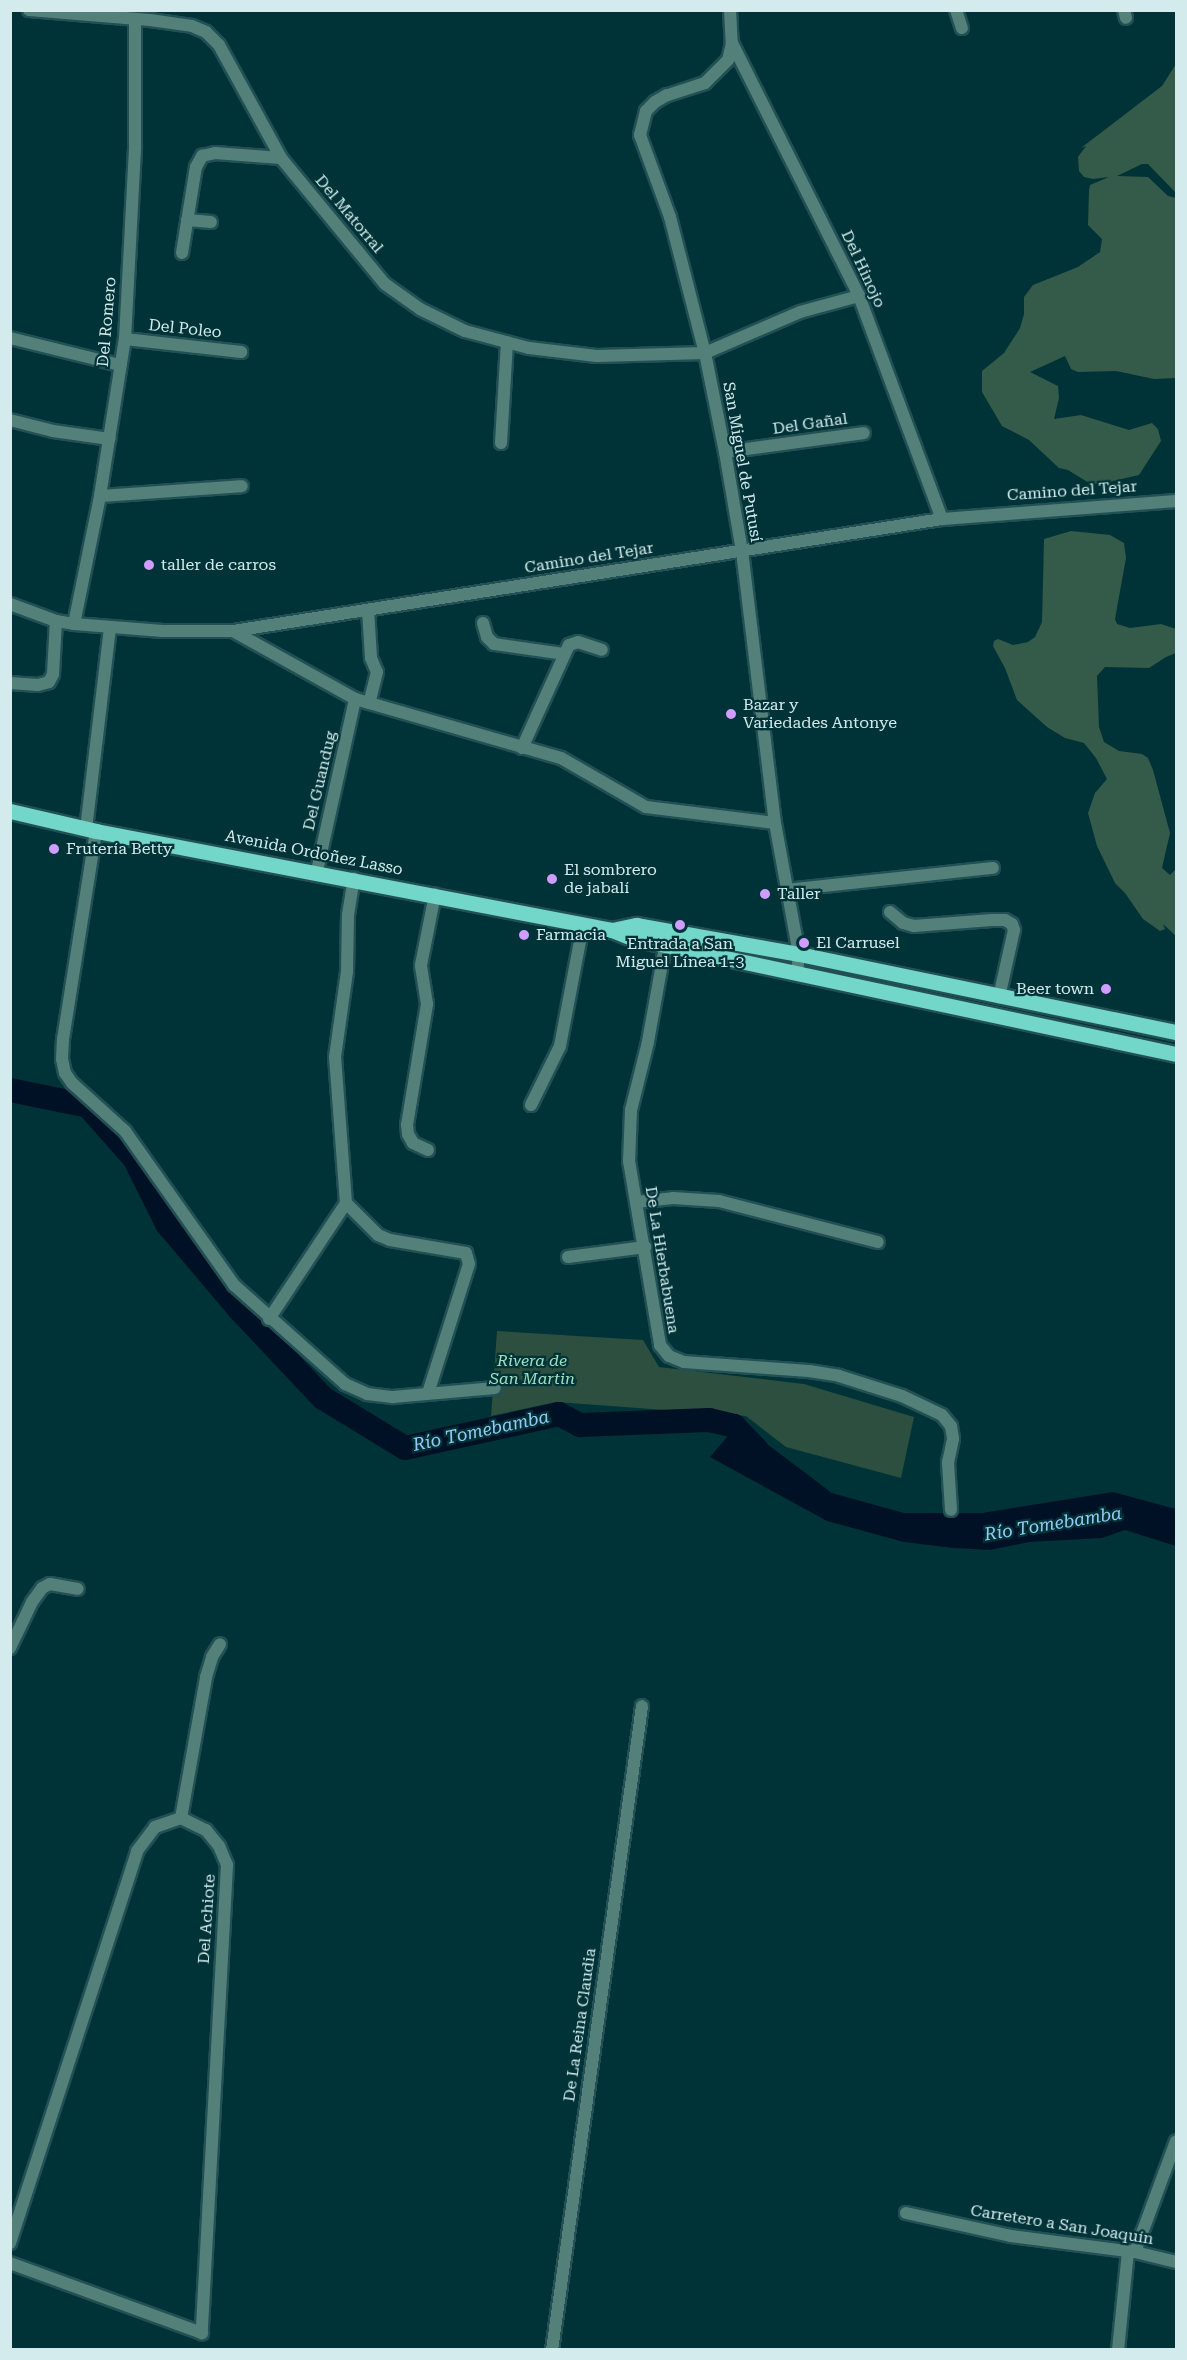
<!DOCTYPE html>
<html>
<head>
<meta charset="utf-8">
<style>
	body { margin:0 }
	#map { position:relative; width:1187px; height:2360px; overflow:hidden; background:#003337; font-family:"Roboto Serif",serif }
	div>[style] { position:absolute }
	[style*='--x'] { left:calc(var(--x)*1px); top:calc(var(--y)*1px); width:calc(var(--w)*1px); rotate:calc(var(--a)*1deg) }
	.green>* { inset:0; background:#2c4f3f }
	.forest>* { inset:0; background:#345a49 }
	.water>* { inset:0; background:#001126 }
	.river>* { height:24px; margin:-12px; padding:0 12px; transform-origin:12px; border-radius:12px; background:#001126 }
	.roads { filter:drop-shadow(2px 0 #225054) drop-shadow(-2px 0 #225054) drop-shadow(0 2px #225054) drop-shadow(0 -2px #225054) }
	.minor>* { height:12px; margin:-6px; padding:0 6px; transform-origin:6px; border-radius:6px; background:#53817a }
	.tertiary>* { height:12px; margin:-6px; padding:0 6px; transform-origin:6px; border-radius:6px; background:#53817a }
	.primary>* { height:15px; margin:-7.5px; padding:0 7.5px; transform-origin:7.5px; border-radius:7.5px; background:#72d6c8 }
	.dots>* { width:16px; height:16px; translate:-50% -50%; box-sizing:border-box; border:3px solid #003337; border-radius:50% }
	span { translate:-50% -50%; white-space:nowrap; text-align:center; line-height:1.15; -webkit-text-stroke:4.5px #003337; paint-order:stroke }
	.street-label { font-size:16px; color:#d4ebed }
	.poi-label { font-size:16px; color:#d4ebed }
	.left { translate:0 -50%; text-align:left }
	.right { translate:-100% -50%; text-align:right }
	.park-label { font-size:16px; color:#9ce1c0; font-style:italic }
	.water-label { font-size:18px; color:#96c9f6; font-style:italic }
	.frame { position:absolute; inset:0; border:12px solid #d4ebed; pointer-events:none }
</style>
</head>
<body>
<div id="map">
	<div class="green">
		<div style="clip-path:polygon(497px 1331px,643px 1340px,659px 1367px,804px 1384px,914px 1417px,901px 1478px,786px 1447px,746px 1416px,556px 1402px,491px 1416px)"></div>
	</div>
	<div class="forest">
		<div style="clip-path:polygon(1176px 64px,1176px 193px,1148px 164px,1142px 164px,1117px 176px,1148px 177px,1168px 196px,1176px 198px,1176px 378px,1154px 379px,1116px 371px,1078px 372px,1071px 369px,1065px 356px,1030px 372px,1058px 386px,1059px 398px,1054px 419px,1081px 415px,1129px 430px,1152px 423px,1158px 429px,1161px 441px,1139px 475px,1100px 484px,1089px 483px,1068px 470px,1059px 468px,1029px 440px,1002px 426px,982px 392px,982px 371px,1004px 353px,1020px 328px,1024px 314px,1024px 297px,1033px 285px,1078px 267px,1100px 252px,1102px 239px,1088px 225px,1089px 191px,1090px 185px,1109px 177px,1093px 179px,1084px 177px,1079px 171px,1078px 157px,1086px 146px,1081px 148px,1162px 86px)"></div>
		<div style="clip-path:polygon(1071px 531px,1110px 535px,1124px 543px,1126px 558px,1115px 619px,1117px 624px,1130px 628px,1161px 624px,1176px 629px,1176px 653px,1166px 657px,1149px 668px,1105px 667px,1097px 676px,1099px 727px,1104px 742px,1119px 751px,1142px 754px,1148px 758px,1153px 770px,1170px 833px,1162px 868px,1170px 875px,1176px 869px,1176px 936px,1163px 924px,1165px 929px,1160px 931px,1143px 919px,1125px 893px,1115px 883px,1097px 846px,1088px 813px,1095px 793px,1107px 779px,1096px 758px,1084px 743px,1065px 738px,1047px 727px,1017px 700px,1005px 668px,993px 646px,994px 641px,998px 639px,1013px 645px,1028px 642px,1035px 637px,1042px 622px,1044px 539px)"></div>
	</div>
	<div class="water">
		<div style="clip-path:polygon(739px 1423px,832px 1493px,904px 1513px,982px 1513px,1113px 1492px,1176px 1509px,1176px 1546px,1125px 1530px,1102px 1538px,1029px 1542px,990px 1550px,954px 1548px,904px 1542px,827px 1521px,710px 1457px)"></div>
	</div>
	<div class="river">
		<div style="--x:10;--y:1090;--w:80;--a:11.6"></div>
		<div style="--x:88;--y:1106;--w:69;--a:48.5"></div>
		<div style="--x:134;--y:1158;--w:74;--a:63.4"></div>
		<div style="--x:167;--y:1224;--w:111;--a:49.7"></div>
		<div style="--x:239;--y:1309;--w:122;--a:46.7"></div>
		<div style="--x:323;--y:1398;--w:96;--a:31.4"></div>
		<div style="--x:405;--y:1448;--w:158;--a:-12.4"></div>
		<div style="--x:559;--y:1414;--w:24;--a:28"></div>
		<div style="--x:580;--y:1425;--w:129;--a:-2.2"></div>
		<div style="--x:709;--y:1420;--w:26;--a:13"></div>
		<div style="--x:734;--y:1426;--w:33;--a:46"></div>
	</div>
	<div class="roads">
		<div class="minor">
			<div style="--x:29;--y:10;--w:121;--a:4.7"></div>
			<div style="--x:150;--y:20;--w:42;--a:8.1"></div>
			<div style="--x:192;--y:26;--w:15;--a:23"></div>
			<div style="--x:206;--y:32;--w:18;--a:45"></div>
			<div style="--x:219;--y:45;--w:129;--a:61.2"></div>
			<div style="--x:281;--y:158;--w:163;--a:50.5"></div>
			<div style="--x:385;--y:284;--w:43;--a:35.5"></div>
			<div style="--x:420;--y:309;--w:50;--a:26.1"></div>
			<div style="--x:465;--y:331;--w:66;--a:14.9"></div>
			<div style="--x:529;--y:348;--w:68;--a:6.7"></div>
			<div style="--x:597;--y:356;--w:108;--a:-1.6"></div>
			<div style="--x:705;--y:353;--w:103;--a:-23.3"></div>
			<div style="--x:800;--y:312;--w:61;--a:-15.2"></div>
			<div style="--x:956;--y:10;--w:19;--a:72"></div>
			<div style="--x:1124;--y:10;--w:8;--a:76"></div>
			<div style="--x:732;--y:43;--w:283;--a:63.3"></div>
			<div style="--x:859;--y:296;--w:238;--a:69.6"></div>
			<div style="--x:187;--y:220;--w:24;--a:5"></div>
			<div style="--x:182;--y:253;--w:87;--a:-80.8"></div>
			<div style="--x:196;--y:167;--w:13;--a:-61"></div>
			<div style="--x:202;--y:156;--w:13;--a:-13"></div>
			<div style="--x:215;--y:153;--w:66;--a:4.3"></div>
			<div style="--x:10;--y:338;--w:113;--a:13.8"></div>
			<div style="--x:125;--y:339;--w:117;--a:6.4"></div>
			<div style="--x:10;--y:420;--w:44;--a:14.3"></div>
			<div style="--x:53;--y:431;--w:57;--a:8.1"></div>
			<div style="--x:501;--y:443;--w:101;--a:-86.6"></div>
			<div style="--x:725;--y:452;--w:140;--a:-7.8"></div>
			<div style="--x:100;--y:496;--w:142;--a:-4"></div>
			<div style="--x:368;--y:610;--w:48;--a:86.4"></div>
			<div style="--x:371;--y:658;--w:15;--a:67"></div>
			<div style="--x:377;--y:672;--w:32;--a:104"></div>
			<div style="--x:483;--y:623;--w:15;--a:74"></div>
			<div style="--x:487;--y:637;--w:10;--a:45"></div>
			<div style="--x:494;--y:644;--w:71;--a:8.1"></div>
			<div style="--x:74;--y:624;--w:131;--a:-78.5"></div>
			<div style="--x:100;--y:496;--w:159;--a:-81"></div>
			<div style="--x:125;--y:339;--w:194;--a:-87"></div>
			<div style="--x:135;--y:145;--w:125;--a:-90"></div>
			<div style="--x:233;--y:631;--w:140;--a:29.1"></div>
			<div style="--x:355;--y:699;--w:214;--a:16"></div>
			<div style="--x:561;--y:758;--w:98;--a:30"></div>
			<div style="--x:646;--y:807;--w:130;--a:7.1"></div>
			<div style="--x:10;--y:683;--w:28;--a:4"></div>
			<div style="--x:38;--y:685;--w:11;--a:-15"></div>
			<div style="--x:49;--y:682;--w:9;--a:-63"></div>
			<div style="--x:53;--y:674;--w:53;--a:-86.8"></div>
			<div style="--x:522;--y:748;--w:113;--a:-65.5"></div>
			<div style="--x:569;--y:645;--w:9;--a:-18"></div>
			<div style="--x:578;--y:642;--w:25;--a:18"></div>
			<div style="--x:86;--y:829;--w:202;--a:-83.2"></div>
			<div style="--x:96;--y:831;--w:211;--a:99"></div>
			<div style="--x:63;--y:1039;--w:20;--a:93"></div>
			<div style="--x:62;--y:1059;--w:14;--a:78"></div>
			<div style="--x:65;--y:1073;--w:12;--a:55"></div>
			<div style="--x:72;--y:1083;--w:72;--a:42.2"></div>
			<div style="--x:125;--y:1131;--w:189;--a:54.7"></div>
			<div style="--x:234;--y:1285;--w:149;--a:41.7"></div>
			<div style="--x:345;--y:1384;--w:24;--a:24"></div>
			<div style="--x:367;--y:1394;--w:26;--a:7"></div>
			<div style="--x:393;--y:1397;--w:102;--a:-5"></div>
			<div style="--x:317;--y:871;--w:176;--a:-77.5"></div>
			<div style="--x:786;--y:890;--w:208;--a:-6.1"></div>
			<div style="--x:890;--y:912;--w:17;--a:40"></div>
			<div style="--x:903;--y:923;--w:11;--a:15"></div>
			<div style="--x:914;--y:926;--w:78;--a:-4.4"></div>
			<div style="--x:992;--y:920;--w:13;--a:0"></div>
			<div style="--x:1005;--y:920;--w:8;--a:30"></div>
			<div style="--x:1012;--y:924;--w:6;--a:72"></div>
			<div style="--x:1014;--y:930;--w:69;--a:102.6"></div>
			<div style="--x:667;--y:936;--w:108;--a:100.2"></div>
			<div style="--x:648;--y:1042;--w:70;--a:104"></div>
			<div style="--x:631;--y:1110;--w:51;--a:92.2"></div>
			<div style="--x:629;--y:1161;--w:187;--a:80.4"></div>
			<div style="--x:660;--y:1345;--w:14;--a:51"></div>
			<div style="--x:669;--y:1356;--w:16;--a:22"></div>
			<div style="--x:684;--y:1362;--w:125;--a:4.1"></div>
			<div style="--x:809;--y:1371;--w:30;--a:9"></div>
			<div style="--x:839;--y:1376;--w:66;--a:17.6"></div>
			<div style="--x:902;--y:1396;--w:44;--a:25.4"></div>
			<div style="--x:942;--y:1415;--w:14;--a:51"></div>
			<div style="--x:951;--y:1426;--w:13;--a:81"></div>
			<div style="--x:953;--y:1439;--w:24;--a:102"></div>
			<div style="--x:948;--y:1462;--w:48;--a:86.4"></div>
			<div style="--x:531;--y:1105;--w:66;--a:-63.8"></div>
			<div style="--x:560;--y:1046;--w:123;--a:-79.2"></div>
			<div style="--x:428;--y:1150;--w:17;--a:-155"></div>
			<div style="--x:413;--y:1143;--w:10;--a:-119"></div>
			<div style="--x:408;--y:1134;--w:9;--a:-96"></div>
			<div style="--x:407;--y:1125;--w:123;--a:-80.6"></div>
			<div style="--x:427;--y:1004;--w:39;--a:-99"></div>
			<div style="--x:421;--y:965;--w:72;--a:-78.8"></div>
			<div style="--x:636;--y:1202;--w:37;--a:-6"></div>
			<div style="--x:673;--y:1198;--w:46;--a:3.7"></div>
			<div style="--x:719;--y:1201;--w:164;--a:14.5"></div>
			<div style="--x:346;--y:1203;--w:146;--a:-94.3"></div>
			<div style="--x:335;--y:1057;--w:86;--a:-82"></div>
			<div style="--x:347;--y:972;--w:57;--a:-89"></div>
			<div style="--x:348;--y:915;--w:37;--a:-81"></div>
			<div style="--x:568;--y:1257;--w:78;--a:-7.4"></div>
			<div style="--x:269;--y:1319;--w:139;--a:-56.4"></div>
			<div style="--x:346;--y:1203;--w:45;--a:45"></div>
			<div style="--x:378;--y:1235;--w:13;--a:23"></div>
			<div style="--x:390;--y:1240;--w:77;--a:9.7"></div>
			<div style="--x:466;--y:1253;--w:11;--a:75"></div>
			<div style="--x:469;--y:1264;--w:135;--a:107.6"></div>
			<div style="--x:10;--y:1648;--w:51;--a:-64.4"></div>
			<div style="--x:32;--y:1602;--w:17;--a:-54"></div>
			<div style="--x:42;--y:1588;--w:9;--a:-27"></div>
			<div style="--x:50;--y:1584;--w:28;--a:10"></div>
			<div style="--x:181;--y:1818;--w:143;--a:-79.9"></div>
			<div style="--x:206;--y:1677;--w:21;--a:-73"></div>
			<div style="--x:212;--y:1657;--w:15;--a:-58"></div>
			<div style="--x:906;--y:2213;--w:107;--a:12.4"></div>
			<div style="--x:1011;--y:2236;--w:125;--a:7.4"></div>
			<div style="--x:1135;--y:2252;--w:42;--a:13.7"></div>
			<div style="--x:10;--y:2243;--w:412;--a:-72"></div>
			<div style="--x:137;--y:1851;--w:30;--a:-53"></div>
			<div style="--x:155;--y:1827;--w:28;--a:-19"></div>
			<div style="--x:181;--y:1818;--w:28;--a:26"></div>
			<div style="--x:206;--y:1830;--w:21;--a:51"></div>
			<div style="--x:219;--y:1846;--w:21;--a:67"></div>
			<div style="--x:227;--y:1865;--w:469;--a:93.1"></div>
			<div style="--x:202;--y:2333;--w:204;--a:-160"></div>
			<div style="--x:1135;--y:2252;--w:118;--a:-69.7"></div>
			<div style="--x:552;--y:2350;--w:650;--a:-82.04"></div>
			<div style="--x:1118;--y:2350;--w:100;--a:-84.2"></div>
		</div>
		<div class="tertiary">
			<div style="--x:730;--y:10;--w:33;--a:87"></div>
			<div style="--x:732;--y:43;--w:17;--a:103"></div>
			<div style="--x:728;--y:60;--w:33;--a:135"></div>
			<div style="--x:705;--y:83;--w:40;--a:162"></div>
			<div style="--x:667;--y:95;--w:14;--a:150"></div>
			<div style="--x:655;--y:102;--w:13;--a:135"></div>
			<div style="--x:646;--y:111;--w:25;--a:104"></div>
			<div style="--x:640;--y:135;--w:87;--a:69.9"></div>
			<div style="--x:670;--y:217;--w:140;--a:75.6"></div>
			<div style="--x:705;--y:353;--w:101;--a:78.6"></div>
			<div style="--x:725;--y:452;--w:100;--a:80.3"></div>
			<div style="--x:742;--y:551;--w:274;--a:83.1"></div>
			<div style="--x:775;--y:823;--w:133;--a:79.6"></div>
			<div style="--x:799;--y:954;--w:20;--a:96"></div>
			<div style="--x:10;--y:604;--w:49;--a:20.3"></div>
			<div style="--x:56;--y:621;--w:18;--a:9"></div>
			<div style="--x:74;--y:624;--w:89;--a:4.5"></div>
			<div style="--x:163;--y:631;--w:70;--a:0"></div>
			<div style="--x:233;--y:631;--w:718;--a:-8.98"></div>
			<div style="--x:942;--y:519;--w:235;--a:-4.4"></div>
		</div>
		<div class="primary">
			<div style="--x:10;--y:811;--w:88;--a:13.1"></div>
			<div style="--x:96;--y:831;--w:525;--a:10.86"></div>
			<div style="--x:612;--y:930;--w:22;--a:22"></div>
			<div style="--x:632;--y:938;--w:556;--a:12.04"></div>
			<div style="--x:612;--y:930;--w:25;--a:-12"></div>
			<div style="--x:636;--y:925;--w:166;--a:10.1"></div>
			<div style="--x:799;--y:954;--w:385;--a:11.7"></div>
		</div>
	</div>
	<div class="dots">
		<div style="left:149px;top:565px;background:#d09dff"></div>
		<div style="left:731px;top:714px;background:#d09dff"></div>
		<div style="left:54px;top:849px;background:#d09dff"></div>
		<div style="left:552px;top:879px;background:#d09dff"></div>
		<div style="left:765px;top:894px;background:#d09dff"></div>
		<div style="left:680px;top:925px;background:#d09dff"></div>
		<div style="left:524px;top:935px;background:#d09dff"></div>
		<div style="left:804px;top:943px;background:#d09dff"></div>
		<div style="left:1106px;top:989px;background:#d09dff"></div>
	</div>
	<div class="street-label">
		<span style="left:349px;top:214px;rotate:50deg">Del Matorral</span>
		<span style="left:863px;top:269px;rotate:65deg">Del Hinojo</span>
		<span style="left:107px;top:322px;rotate:-85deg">Del Romero</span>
		<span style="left:185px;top:329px;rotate:6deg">Del Poleo</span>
		<span style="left:810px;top:424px;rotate:-8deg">Del Gañal</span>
		<span style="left:742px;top:462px;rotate:80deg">San Miguel de Putusí</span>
		<span style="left:1072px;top:491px;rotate:-4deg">Camino del Tejar</span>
		<span style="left:589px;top:558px;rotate:-9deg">Camino del Tejar</span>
		<span style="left:320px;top:781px;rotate:-77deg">Del Guandug</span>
		<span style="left:314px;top:853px;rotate:11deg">Avenida Ordoñez Lasso</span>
		<span style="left:662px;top:1260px;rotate:81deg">De La Hierbabuena</span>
		<span style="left:207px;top:1919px;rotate:-86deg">Del Achiote</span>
		<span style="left:580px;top:2025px;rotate:-82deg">De La Reina Claudia</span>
		<span style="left:1062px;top:2225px;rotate:9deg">Carretero a San Joaquín</span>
	</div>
	<div class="poi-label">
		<span class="left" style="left:161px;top:565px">taller de carros</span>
		<span class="left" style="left:743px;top:714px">Bazar y<br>Variedades Antonye</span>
		<span class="left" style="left:66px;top:849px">Frutería Betty</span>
		<span class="left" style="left:564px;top:879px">El sombrero<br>de jabalí</span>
		<span class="left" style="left:777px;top:894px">Taller</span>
		<span class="left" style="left:536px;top:935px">Farmacia</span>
		<span class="left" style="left:816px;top:943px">El Carrusel</span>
		<span style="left:680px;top:953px">Entrada a San<br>Miguel Línea 1-3</span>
		<span class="right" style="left:1094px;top:989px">Beer town</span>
	</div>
	<div class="park-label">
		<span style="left:532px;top:1370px">Rivera de<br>San Martin</span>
	</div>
	<div class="water-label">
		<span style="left:481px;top:1431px;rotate:-12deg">Río Tomebamba</span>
		<span style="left:1053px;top:1524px;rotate:-9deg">Río Tomebamba</span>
	</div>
	<div class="frame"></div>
</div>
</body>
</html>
